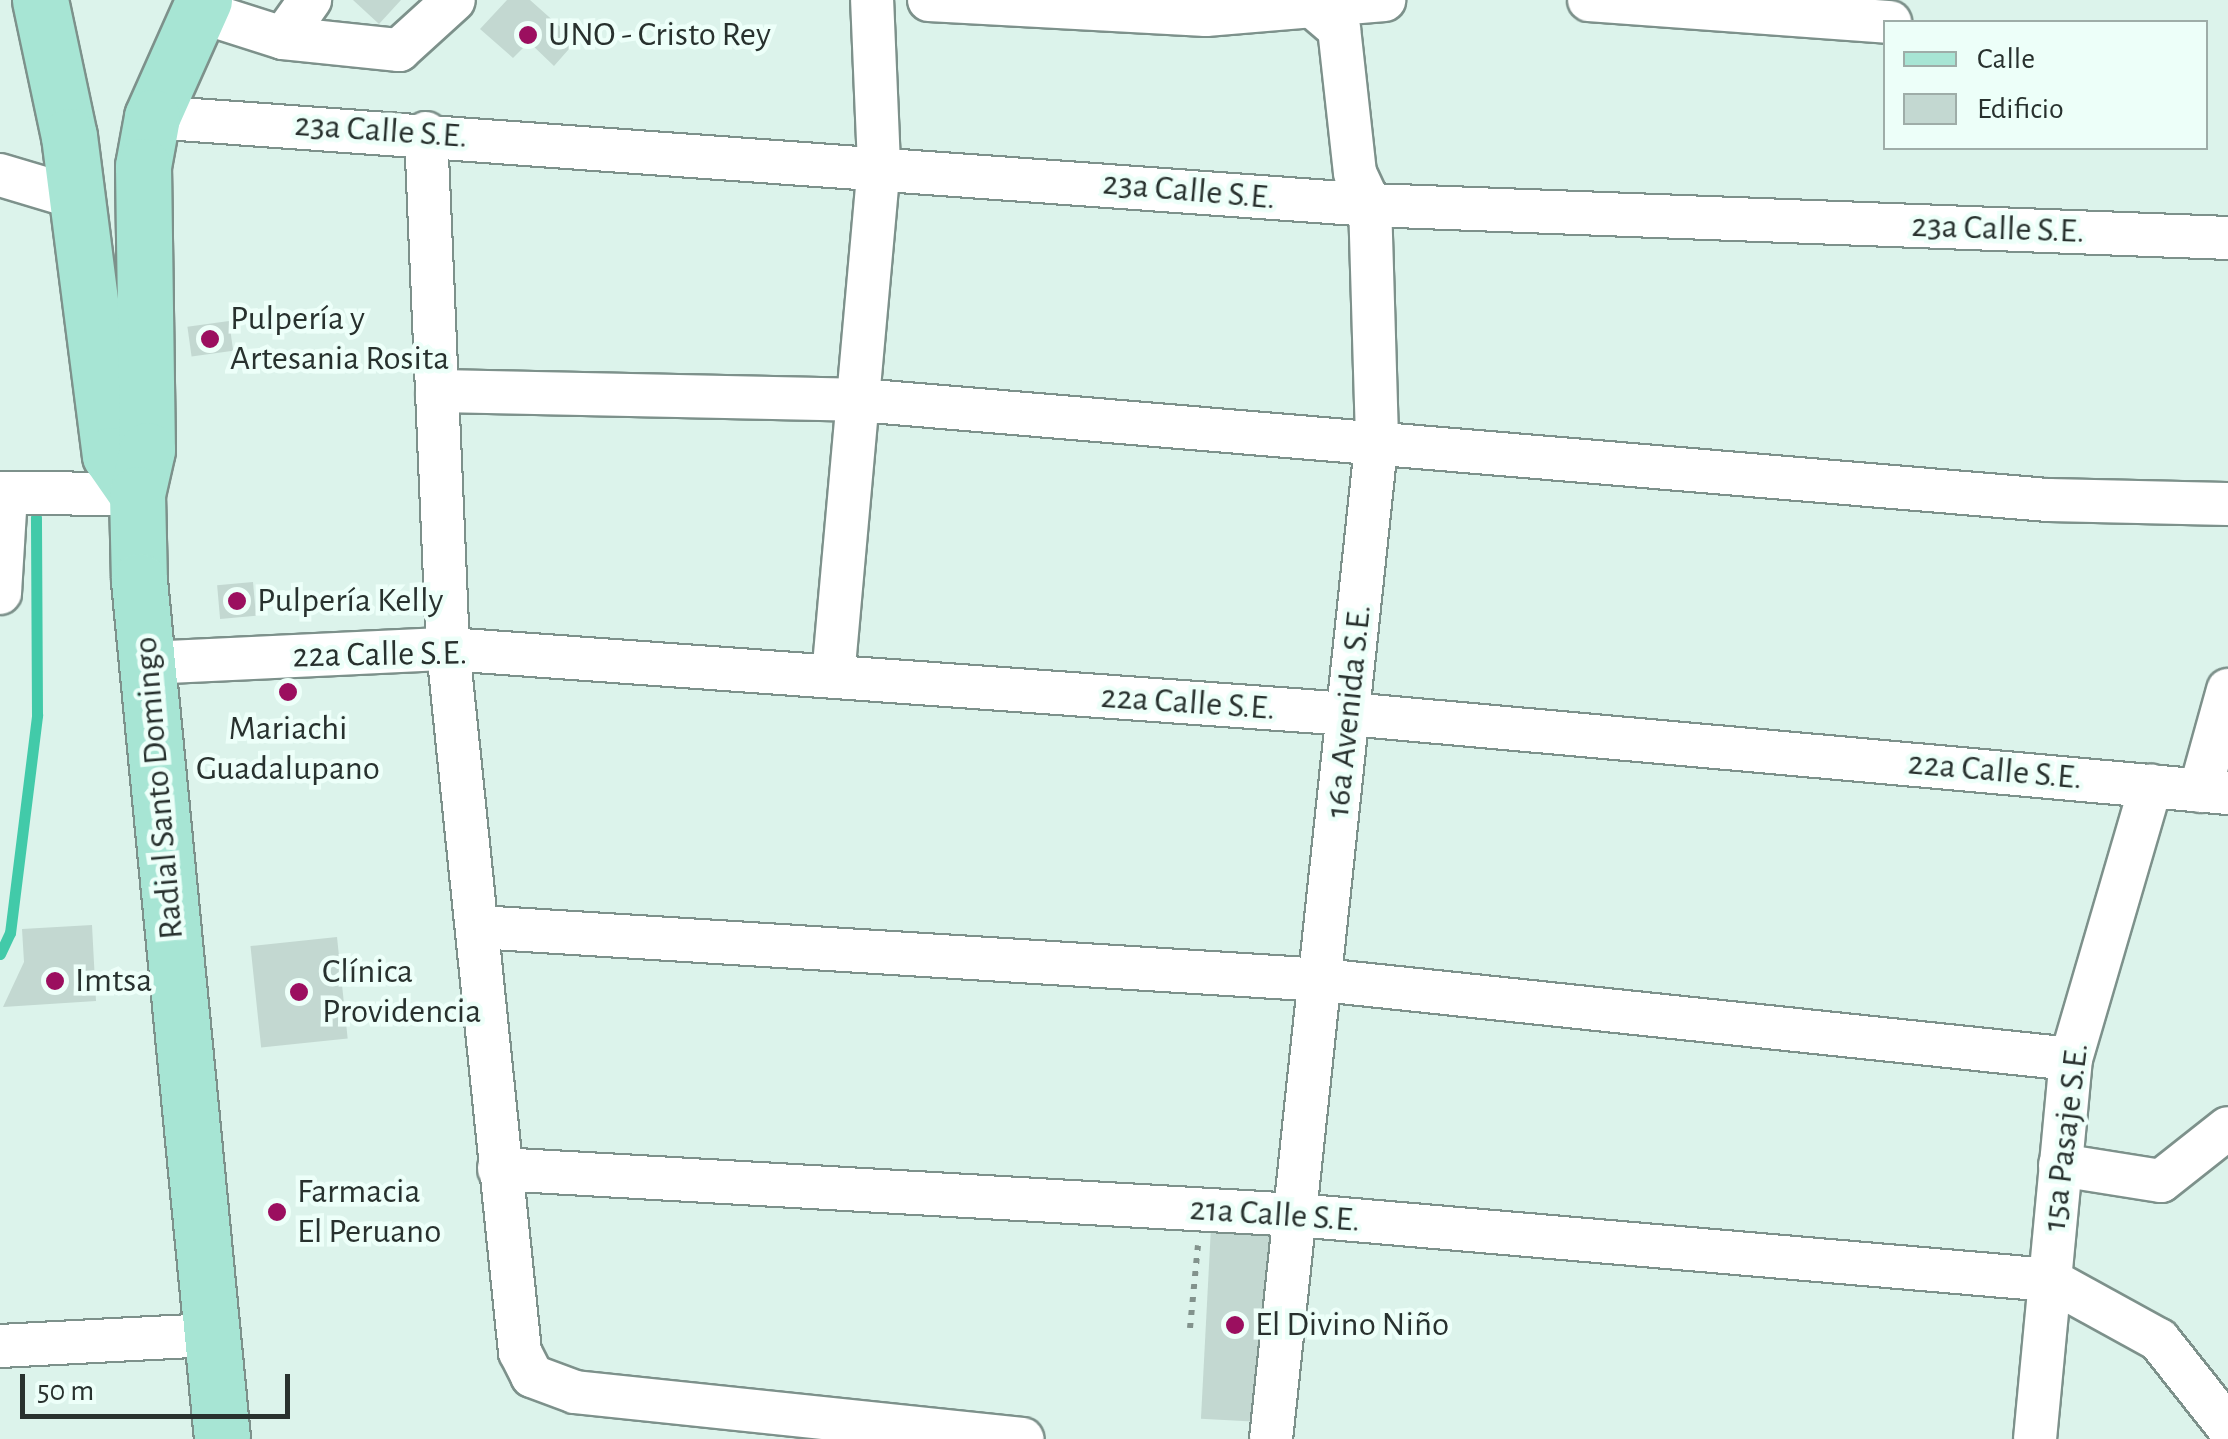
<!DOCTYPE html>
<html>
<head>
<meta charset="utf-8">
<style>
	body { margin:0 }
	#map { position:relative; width:2228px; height:1439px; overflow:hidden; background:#dcf3eb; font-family:"Alegreya Sans",sans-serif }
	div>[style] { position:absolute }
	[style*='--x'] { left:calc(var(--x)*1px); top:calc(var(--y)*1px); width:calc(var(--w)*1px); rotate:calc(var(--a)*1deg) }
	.stream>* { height:11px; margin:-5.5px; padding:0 5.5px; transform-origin:5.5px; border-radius:5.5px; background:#42caa9 }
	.building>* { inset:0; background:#c3d8d1; transform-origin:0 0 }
	.path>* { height:6px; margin-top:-3px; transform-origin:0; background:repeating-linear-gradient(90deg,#82928c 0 5px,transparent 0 13px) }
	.roads { filter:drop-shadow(2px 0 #7d918b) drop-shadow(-2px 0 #7d918b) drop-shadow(0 2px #7d918b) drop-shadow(0 -2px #7d918b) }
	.minor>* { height:42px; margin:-21px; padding:0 21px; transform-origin:21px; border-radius:21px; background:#fff }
	.major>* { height:55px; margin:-27.5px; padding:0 27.5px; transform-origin:27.5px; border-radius:27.5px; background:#a7e5d4 }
	.dots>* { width:28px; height:28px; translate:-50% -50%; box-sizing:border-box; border:5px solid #edfff9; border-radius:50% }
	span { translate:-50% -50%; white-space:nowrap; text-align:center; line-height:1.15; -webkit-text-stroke:9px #edfff9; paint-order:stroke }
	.poi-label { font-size:35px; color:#28312e }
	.left { translate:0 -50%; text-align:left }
	.street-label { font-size:35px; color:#28312e }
	.legend { position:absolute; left:1883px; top:20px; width:325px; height:130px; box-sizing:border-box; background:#edfff9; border:2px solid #9eada8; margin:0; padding:12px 18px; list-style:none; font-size:30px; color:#28312e }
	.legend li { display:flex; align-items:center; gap:20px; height:50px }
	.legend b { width:50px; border:2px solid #9eada8 }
	.scale { position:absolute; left:20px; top:1374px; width:270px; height:45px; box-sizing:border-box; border:5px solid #28312e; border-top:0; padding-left:12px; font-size:30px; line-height:35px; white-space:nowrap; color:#28312e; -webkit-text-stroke:8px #edfff9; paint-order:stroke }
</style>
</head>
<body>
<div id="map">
	<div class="stream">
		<div style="--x:0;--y:954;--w:23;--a:-65"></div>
		<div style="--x:10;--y:933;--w:220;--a:-82.9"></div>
		<div style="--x:37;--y:715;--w:198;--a:-90.3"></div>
	</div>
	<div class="building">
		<div style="clip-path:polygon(353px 0,401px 0,379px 24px)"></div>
		<div style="clip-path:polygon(507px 0,530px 0,576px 41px,554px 66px,529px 42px,513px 58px,480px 29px)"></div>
		<div style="left:229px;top:321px;width:30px;height:42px;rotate:82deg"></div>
		<div style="left:253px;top:582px;width:34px;height:36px;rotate:85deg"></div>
		<div style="clip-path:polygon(92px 925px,96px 1001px,3px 1007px,24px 962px,22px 929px)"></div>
		<div style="left:337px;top:937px;width:102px;height:87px;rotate:84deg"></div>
		<div style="left:1211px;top:1227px;width:70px;height:192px;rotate:3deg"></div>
	</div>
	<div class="path">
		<div style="--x:1190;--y:1328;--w:83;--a:-84.5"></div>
	</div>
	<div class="roads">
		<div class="minor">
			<div style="--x:929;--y:0;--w:277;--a:3.1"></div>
			<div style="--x:1206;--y:15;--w:179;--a:-4.8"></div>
			<div style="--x:1589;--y:0;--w:302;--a:4.2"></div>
			<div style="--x:198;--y:11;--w:89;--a:17.6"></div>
			<div style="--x:283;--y:38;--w:117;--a:5.9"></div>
			<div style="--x:399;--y:50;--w:74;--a:-42.3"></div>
			<div style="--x:283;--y:38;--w:47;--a:-54.6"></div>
			<div style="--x:152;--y:117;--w:1221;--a:4.13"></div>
			<div style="--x:1370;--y:205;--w:859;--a:2.2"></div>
			<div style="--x:426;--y:133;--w:516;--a:87.56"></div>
			<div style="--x:448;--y:649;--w:707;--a:84.15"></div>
			<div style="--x:520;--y:1352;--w:27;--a:63"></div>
			<div style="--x:532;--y:1376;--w:46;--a:20.4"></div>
			<div style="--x:575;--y:1392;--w:450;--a:6"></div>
			<div style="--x:0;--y:175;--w:80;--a:16.6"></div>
			<div style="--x:437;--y:391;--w:422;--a:1.2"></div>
			<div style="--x:859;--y:400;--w:1193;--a:4.81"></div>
			<div style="--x:2048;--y:500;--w:180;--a:1.3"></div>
			<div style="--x:0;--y:493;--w:137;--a:0.4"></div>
			<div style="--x:0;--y:593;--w:99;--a:-86.5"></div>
			<div style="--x:147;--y:663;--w:301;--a:-2.7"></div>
			<div style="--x:448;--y:649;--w:903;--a:4.13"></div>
			<div style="--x:1349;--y:714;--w:883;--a:5.14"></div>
			<div style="--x:833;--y:677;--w:514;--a:-84.87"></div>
			<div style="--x:879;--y:165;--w:165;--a:-92.4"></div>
			<div style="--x:2200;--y:791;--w:105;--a:-74.5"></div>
			<div style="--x:478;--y:927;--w:846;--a:3.59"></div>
			<div style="--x:1322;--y:980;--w:753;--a:6.02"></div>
			<div style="--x:2060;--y:1165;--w:102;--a:9"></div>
			<div style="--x:2161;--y:1181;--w:85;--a:-38.3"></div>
			<div style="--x:499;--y:1169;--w:798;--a:3.3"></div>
			<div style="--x:1296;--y:1215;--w:757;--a:4.93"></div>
			<div style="--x:2050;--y:1280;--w:124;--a:28.8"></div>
			<div style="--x:2159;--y:1340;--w:111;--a:51.6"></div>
			<div style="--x:0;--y:1346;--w:212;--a:-3"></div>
			<div style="--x:1271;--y:1439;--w:1007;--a:-83.96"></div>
			<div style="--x:1377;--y:438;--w:233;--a:-91.7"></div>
			<div style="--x:1370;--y:205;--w:35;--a:-115"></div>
			<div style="--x:1355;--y:173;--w:145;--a:-96.3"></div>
			<div style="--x:1339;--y:29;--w:45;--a:-139.5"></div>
			<div style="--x:2035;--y:1439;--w:382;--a:-84.6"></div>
			<div style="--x:2071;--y:1059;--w:285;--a:-73.7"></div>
		</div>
		<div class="major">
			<div style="--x:40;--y:0;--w:139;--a:78"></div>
			<div style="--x:69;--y:136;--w:322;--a:82.7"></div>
			<div style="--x:110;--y:455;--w:47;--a:55.3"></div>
			<div style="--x:204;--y:0;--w:128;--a:114"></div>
			<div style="--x:152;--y:117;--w:50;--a:100.4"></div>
			<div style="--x:143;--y:166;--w:284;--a:89.2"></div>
			<div style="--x:147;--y:450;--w:45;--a:102.8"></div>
			<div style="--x:137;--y:494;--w:87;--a:88.7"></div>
			<div style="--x:139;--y:581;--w:862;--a:84.47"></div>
		</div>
	</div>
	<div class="dots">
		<div style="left:528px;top:35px;background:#9b0f5f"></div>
		<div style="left:210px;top:339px;background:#9b0f5f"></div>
		<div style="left:237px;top:601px;background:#9b0f5f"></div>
		<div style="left:288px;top:692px;background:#9b0f5f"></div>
		<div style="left:55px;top:981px;background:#9b0f5f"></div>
		<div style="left:299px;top:992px;background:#9b0f5f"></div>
		<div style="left:277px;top:1212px;background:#9b0f5f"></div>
		<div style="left:1235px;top:1325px;background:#9b0f5f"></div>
	</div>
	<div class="poi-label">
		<span class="left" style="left:548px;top:35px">UNO - Cristo Rey</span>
		<span class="left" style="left:230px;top:339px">Pulpería y<br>Artesania Rosita</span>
		<span class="left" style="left:257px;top:601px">Pulpería Kelly</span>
		<span style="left:288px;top:749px">Mariachi<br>Guadalupano</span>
		<span class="left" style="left:322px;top:992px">Clínica<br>Providencia</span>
		<span class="left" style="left:75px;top:981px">Imtsa</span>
		<span class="left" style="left:297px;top:1212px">Farmacia<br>El Peruano</span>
		<span class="left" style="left:1255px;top:1325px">El Divino Niño</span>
	</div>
	<div class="street-label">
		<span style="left:381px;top:131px;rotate:4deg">23a Calle S.E.</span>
		<span style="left:1189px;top:191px;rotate:5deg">23a Calle S.E.</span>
		<span style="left:1998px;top:229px;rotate:2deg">23a Calle S.E.</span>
		<span style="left:380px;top:655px;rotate:-1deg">22a Calle S.E.</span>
		<span style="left:1188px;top:703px;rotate:4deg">22a Calle S.E.</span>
		<span style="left:1349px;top:711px;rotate:-84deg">16a Avenida S.E.</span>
		<span style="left:1995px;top:771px;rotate:5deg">22a Calle S.E.</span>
		<span style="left:159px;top:788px;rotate:-95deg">Radial Santo Domingo</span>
		<span style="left:2066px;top:1137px;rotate:-83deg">15a Pasaje S.E.</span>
		<span style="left:1275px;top:1215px;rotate:4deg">21a Calle S.E.</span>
	</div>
	<ul class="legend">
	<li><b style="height:12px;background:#a7e5d4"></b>Calle</li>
	<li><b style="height:28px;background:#c3d8d1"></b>Edificio</li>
	</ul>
	<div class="scale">50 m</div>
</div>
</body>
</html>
